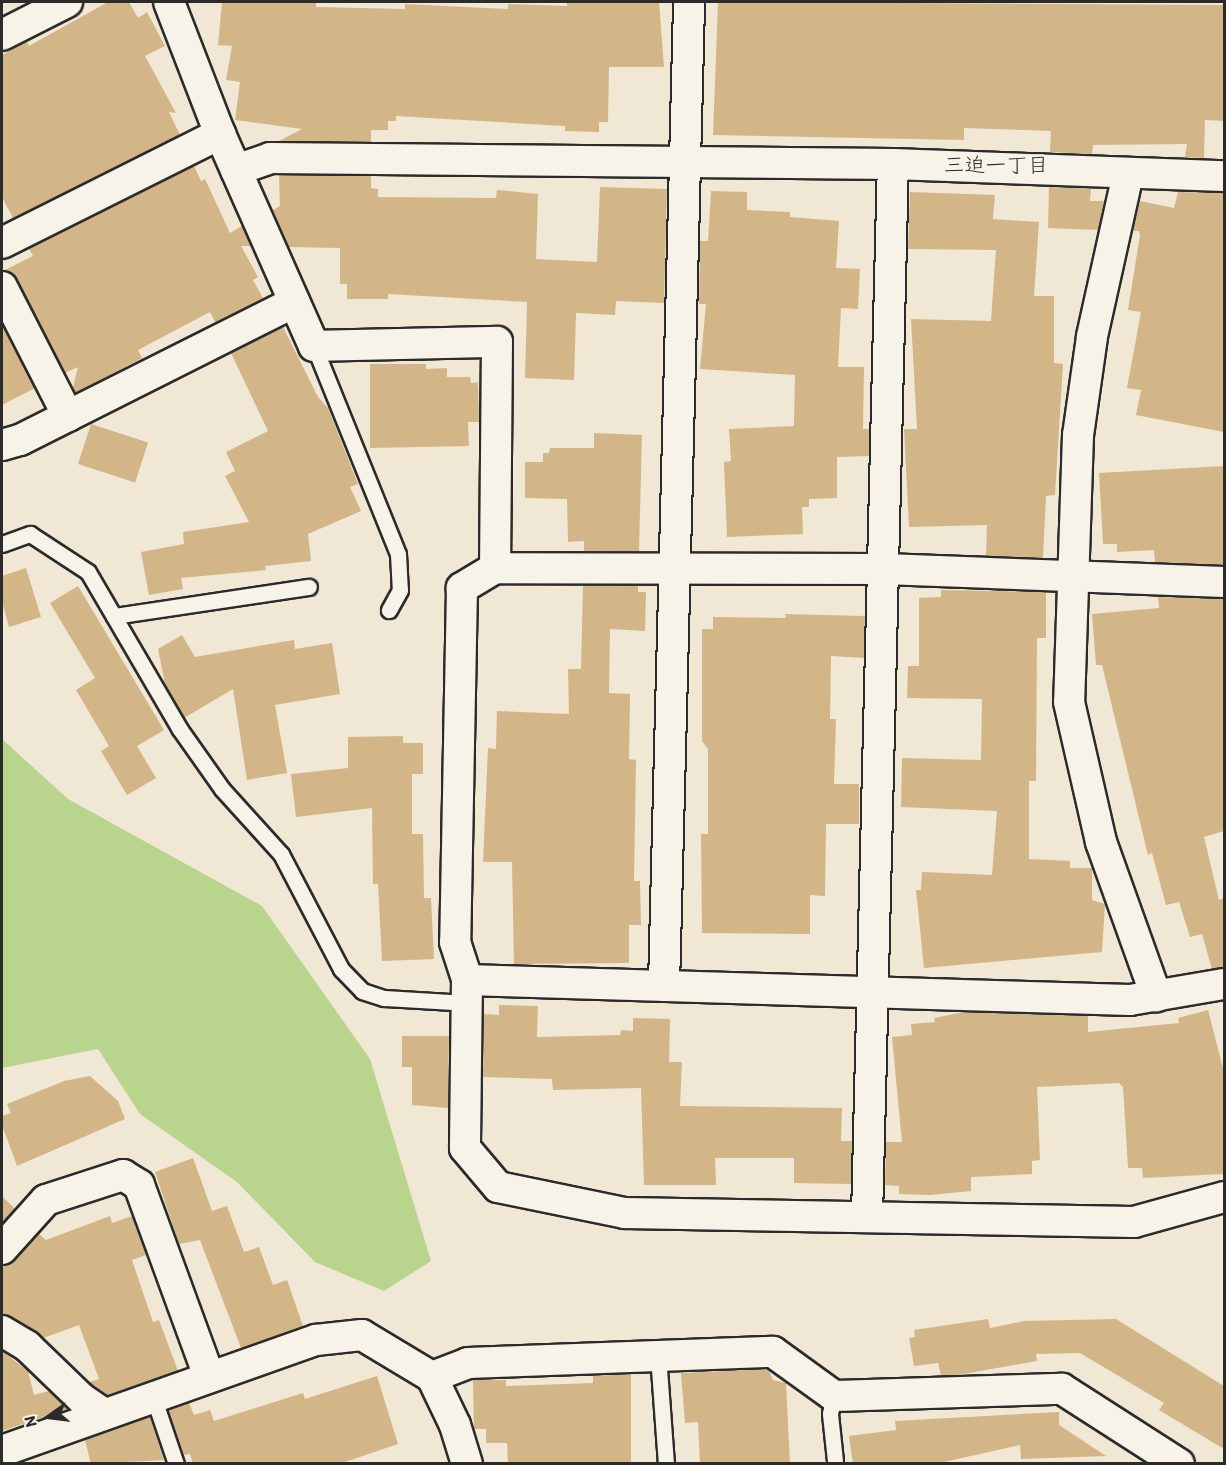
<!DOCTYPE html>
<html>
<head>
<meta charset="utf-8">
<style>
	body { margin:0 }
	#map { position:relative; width:1226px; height:1465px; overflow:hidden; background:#f0e7d5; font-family:Itim,"Klee One",sans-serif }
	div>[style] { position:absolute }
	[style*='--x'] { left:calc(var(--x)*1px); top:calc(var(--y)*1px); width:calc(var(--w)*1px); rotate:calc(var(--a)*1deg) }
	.green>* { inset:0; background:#b8d48d }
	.building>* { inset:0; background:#d2b687; transform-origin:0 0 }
	.roads { filter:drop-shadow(2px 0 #2b2b2b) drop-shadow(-2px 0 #2b2b2b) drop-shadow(0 2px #2b2b2b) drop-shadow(0 -2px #2b2b2b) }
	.lane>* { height:15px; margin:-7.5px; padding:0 7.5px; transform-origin:7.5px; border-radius:7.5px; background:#f7f3e8 }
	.street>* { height:30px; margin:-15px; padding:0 15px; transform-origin:15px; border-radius:15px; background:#f7f3e8 }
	span { translate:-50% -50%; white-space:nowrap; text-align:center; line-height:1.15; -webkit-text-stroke:5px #f7f3e8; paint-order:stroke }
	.neighbourhood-label { font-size:21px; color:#2b2b2b }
	.frame { position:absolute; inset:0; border:3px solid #2b2b2b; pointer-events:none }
	.north { position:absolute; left:18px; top:1387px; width:60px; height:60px; -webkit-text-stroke:4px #f7f3e8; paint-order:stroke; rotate:256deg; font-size:16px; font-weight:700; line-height:24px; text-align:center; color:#2b2b2b }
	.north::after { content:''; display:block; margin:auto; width:21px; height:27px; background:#2b2b2b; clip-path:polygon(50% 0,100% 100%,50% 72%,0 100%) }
</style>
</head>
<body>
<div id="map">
	<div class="green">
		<div style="clip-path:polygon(2px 739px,68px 799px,262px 906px,370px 1059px,431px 1261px,384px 1291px,315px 1262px,237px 1182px,140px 1114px,98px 1049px,2px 1068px)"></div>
	</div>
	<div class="building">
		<div style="clip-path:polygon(108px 2px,129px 2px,138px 18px,147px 12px,165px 46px,145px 56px,176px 113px,169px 112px,180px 135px,13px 218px,2px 197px,2px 55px,27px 42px,29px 46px)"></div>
		<div style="clip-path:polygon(222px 2px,291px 2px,316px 3px,316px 7px,405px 9px,405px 4px,508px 9px,508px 4px,567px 6px,567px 2px,659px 2px,664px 67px,609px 67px,608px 122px,599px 122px,599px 132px,565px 131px,565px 126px,396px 116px,396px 121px,388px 121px,388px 130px,371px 130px,371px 142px,279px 141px,302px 129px,235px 120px,240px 82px,226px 80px,232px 46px,218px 45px)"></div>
		<div style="clip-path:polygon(718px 2px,1224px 5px,1224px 121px,1205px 120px,1204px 158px,1185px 157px,1187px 144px,1093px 145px,1092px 154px,1050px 152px,1051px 131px,964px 128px,964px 140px,713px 135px)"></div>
		<div style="clip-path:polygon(194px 166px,201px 181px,205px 179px,230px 233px,242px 226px,251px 246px,241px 246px,258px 277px,253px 280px,263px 298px,215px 322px,210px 312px,138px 350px,142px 358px,75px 393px,73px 387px,78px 367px,65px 373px,17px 279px,5px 270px,33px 256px,29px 249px)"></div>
		<div style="clip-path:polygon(279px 175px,371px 176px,371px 188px,378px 189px,378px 197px,496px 198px,497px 190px,538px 194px,536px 259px,597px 262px,600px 187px,667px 189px,664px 303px,616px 301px,615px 315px,576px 313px,574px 380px,525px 378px,527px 302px,388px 294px,388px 299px,347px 299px,347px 284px,340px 284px,340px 248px,289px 247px,273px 210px,280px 206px)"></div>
		<div style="clip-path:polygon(1049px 187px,1091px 188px,1090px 201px,1104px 201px,1098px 230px,1048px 228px)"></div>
		<div style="clip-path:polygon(711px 191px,747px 192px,747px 210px,790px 212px,790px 217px,839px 221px,836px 268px,860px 269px,858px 309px,841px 308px,838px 367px,864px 367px,863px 429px,869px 429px,869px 456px,837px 457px,837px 498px,809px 499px,809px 507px,802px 507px,803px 534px,727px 537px,724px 462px,731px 461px,729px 429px,794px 426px,795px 375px,700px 369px,706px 304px,699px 304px,700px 241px,708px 241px)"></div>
		<div style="clip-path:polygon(910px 192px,995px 195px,993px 219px,1039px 222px,1034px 296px,1054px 296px,1054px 363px,1063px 364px,1055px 495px,1046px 496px,1043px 558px,986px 556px,987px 525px,909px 527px,904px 429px,917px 429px,911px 319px,991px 321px,996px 250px,908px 249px)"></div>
		<div style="clip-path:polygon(1178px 192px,1224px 193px,1224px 432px,1136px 415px,1141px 390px,1127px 388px,1141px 312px,1128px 310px,1140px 235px,1139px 231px,1133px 231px,1140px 201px,1174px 208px)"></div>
		<div style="clip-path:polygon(2px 324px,35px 388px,2px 405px)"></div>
		<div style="clip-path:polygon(283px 327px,318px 397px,328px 408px,358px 484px,350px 487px,361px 511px,308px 534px,311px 561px,265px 566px,266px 570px,181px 578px,183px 589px,149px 595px,141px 552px,184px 544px,183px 532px,249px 522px,225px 476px,235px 471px,226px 452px,268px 431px,231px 353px)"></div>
		<div style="clip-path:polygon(370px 364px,426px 364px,426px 369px,447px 368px,447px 377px,470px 377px,471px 383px,478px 382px,479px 422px,468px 422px,469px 446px,370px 448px)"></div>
		<div style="left:91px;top:424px;width:60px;height:42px;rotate:18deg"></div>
		<div style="clip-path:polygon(594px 433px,642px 435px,639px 551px,584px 551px,584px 541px,568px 542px,567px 499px,525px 498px,525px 462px,543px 462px,543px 453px,549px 453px,550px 448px,594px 448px)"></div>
		<div style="clip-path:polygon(1224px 466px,1224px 565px,1155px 562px,1154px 550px,1117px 552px,1117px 544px,1103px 544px,1099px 473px)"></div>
		<div style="clip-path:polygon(26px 568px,41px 617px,9px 627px,2px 601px,2px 576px)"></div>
		<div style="clip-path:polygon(583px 585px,638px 586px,638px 592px,646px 592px,645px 631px,610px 629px,609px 693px,630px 694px,629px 759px,636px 760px,634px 881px,640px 881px,641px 925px,629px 925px,629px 963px,514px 964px,512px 862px,483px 862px,488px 748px,496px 749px,497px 711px,569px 714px,568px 669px,581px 669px)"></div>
		<div style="clip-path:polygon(78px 586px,164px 730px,137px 746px,156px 778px,127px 795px,101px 751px,109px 746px,76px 690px,95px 678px,50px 603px)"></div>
		<div style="clip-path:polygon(941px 590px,1046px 592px,1046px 638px,1037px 638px,1036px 781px,1029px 781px,1029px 859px,1070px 861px,1070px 868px,1092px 868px,1092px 900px,1105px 904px,1102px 952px,924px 968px,916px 890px,921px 890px,922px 872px,992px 875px,997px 811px,901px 807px,902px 758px,981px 760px,982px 699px,907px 698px,908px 666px,919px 666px,919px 598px,941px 597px)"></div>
		<div style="clip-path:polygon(1158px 597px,1224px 599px,1224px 831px,1204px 837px,1219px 900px,1224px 898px,1224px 967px,1212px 969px,1202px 934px,1190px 937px,1179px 902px,1166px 905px,1152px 853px,1148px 855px,1102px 665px,1096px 665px,1092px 614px,1159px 608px)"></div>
		<div style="clip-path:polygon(785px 614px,865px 616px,864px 658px,831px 656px,830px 719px,836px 719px,834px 784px,859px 784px,859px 824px,826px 824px,825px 896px,810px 895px,810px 934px,702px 933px,701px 834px,708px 834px,708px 749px,702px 741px,702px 629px,713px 629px,713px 617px,786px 618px)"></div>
		<div style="clip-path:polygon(182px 635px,195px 657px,294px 640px,295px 649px,332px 643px,340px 694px,275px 705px,287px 773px,247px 780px,233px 689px,184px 718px,165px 684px,158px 649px)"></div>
		<div style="clip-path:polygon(403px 736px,403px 743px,423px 743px,423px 774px,412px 774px,412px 834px,423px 834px,424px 898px,431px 898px,434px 959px,382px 961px,378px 884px,373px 884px,372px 808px,296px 817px,291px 774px,348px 768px,348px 737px)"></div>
		<div style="clip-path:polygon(499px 1005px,538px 1006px,537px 1037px,620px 1035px,621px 1030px,633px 1031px,633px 1018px,670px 1019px,669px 1062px,682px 1062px,680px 1106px,842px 1108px,841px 1141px,852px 1141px,851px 1184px,794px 1183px,794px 1158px,715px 1158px,716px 1185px,644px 1185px,641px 1088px,553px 1090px,552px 1079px,483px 1077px,484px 1014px,499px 1015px)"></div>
		<div style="clip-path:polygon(1208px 1010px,1224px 1072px,1224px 1174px,1143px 1178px,1142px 1168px,1128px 1168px,1123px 1087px,1119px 1083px,1037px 1087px,1040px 1160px,1032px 1161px,1032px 1174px,971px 1177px,971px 1191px,930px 1195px,899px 1194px,899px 1186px,885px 1185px,886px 1142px,902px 1142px,892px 1037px,912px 1035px,911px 1024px,935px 1022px,934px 1018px,964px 1012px,1088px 1016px,1088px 1032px,1179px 1023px,1178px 1018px)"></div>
		<div style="clip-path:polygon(402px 1036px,449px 1036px,448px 1108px,412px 1105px,412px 1067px,402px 1067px)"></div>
		<div style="clip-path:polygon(90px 1076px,118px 1101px,125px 1119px,17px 1166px,2px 1125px,2px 1116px,11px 1113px,7px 1104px,64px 1081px)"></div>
		<div style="clip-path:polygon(193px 1158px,212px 1211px,227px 1206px,244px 1252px,259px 1247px,273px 1285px,287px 1280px,303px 1326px,241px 1348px,200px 1240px,179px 1244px,155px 1172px)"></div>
		<div style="clip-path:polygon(2px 1196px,15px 1209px,2px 1224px)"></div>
		<div style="clip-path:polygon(110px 1216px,112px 1223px,132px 1216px,146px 1255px,132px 1260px,153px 1322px,159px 1320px,178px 1371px,108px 1395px,89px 1382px,99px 1379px,79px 1325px,43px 1338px,2px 1314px,2px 1266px,15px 1261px,39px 1234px,46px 1240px)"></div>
		<div style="clip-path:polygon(988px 1319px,990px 1328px,1024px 1321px,1116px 1319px,1224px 1386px,1224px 1449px,1159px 1410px,1164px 1403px,1080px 1353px,1036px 1354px,1037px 1361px,958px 1375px,941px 1375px,938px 1363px,914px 1366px,909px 1338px,915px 1337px,914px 1330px)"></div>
		<div style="clip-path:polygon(2px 1351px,28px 1371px,34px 1395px,49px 1391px,68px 1409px,2px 1431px)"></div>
		<div style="clip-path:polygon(768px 1369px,773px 1380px,786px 1383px,790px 1464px,700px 1464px,698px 1422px,685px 1423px,681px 1373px)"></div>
		<div style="clip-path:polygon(631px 1374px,631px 1464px,508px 1464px,507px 1443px,486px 1443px,486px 1429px,474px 1429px,473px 1380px,506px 1380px,506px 1386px,593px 1383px,593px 1376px)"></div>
		<div style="clip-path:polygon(377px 1376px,398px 1444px,339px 1464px,193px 1464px,190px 1454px,183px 1455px,168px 1411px,189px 1403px,194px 1415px,210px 1410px,214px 1421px,303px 1393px,305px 1399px)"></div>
		<div style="clip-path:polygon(1059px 1412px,1059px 1425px,1106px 1456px,1021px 1459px,1020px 1445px,935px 1464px,853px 1464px,849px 1436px,896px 1430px,895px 1421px)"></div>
		<div style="clip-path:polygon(150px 1417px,164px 1460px,91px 1464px,85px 1440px)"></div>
	</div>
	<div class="roads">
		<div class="lane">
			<div style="--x:314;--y:346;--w:224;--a:68"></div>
			<div style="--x:398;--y:554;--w:36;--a:87"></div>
			<div style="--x:400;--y:590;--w:23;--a:119"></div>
			<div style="--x:2;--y:544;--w:30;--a:-20"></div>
			<div style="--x:30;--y:534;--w:69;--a:33.2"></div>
			<div style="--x:88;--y:572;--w:181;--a:59.7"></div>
			<div style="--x:179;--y:728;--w:75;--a:54.8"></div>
			<div style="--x:222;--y:789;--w:88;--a:47.8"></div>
			<div style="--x:281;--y:854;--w:130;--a:62.4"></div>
			<div style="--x:341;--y:969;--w:30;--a:46"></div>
			<div style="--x:362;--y:991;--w:23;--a:18"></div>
			<div style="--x:384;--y:998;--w:83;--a:3.4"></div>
			<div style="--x:114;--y:616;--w:197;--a:-8.5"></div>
			<div style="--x:658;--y:1355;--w:109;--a:85.8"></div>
			<div style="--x:153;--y:1396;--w:72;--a:71.3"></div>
			<div style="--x:834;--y:1396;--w:18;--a:103"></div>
			<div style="--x:830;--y:1414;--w:47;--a:83.9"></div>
		</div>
		<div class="street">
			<div style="--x:169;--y:2;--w:142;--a:68.9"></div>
			<div style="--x:220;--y:134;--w:232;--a:66.1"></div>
			<div style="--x:314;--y:346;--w:183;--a:-1.3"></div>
			<div style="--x:497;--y:342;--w:226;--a:90.5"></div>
			<div style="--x:2;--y:35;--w:73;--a:-26.9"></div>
			<div style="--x:236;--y:170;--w:36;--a:-19"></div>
			<div style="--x:270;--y:158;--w:623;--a:0.55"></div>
			<div style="--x:893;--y:164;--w:331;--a:2.1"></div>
			<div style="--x:1128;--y:174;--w:167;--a:102.5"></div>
			<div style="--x:1092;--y:337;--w:99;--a:98.1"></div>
			<div style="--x:1078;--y:435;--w:267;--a:91.9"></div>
			<div style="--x:1069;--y:702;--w:144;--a:77.1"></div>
			<div style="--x:1101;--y:842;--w:164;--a:70.3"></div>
			<div style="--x:2;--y:243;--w:244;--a:-26.6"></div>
			<div style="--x:2;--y:287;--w:145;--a:62.9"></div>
			<div style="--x:2;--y:445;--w:19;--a:-16"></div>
			<div style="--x:20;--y:440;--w:307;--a:-26.7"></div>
			<div style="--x:1224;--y:582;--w:340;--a:-177.8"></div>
			<div style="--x:884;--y:569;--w:389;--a:-179.9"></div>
			<div style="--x:495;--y:568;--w:39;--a:149"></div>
			<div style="--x:462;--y:588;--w:354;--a:91.1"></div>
			<div style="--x:455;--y:942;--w:40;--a:72"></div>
			<div style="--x:467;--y:980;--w:168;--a:90.7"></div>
			<div style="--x:465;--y:1148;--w:51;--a:49.8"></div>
			<div style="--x:498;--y:1187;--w:130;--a:11.6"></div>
			<div style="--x:625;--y:1213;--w:509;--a:1.01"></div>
			<div style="--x:1134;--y:1222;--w:93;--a:-15.5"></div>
			<div style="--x:467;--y:980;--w:663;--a:1.73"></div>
			<div style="--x:1130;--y:1000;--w:95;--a:-9.7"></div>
			<div style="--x:664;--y:986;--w:984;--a:-88.54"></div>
			<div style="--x:867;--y:1217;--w:1053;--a:-88.59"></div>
			<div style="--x:2;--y:1249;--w:66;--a:-48.1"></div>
			<div style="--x:46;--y:1200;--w:81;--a:-18"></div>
			<div style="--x:123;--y:1175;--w:19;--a:32"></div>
			<div style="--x:139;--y:1185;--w:203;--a:69.9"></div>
			<div style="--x:2;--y:1331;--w:29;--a:31"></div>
			<div style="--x:27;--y:1346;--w:76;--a:43.9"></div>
			<div style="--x:82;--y:1399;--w:25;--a:34"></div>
			<div style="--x:432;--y:1377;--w:39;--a:-21"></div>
			<div style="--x:468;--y:1363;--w:305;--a:-2.1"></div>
			<div style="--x:773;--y:1352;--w:75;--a:35.8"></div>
			<div style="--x:834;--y:1396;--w:228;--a:-1.8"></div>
			<div style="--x:1062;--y:1389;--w:139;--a:32.7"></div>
			<div style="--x:2;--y:1451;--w:333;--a:-19.5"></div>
			<div style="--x:316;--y:1340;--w:46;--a:-6.2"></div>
			<div style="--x:362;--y:1335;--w:82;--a:31"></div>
			<div style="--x:432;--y:1377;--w:53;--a:64.4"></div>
			<div style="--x:455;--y:1425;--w:41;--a:72.9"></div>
		</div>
	</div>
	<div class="neighbourhood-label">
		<span style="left:996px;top:165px">三迫一丁目</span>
	</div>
	<div class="frame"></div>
	<div class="north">N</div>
</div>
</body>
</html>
